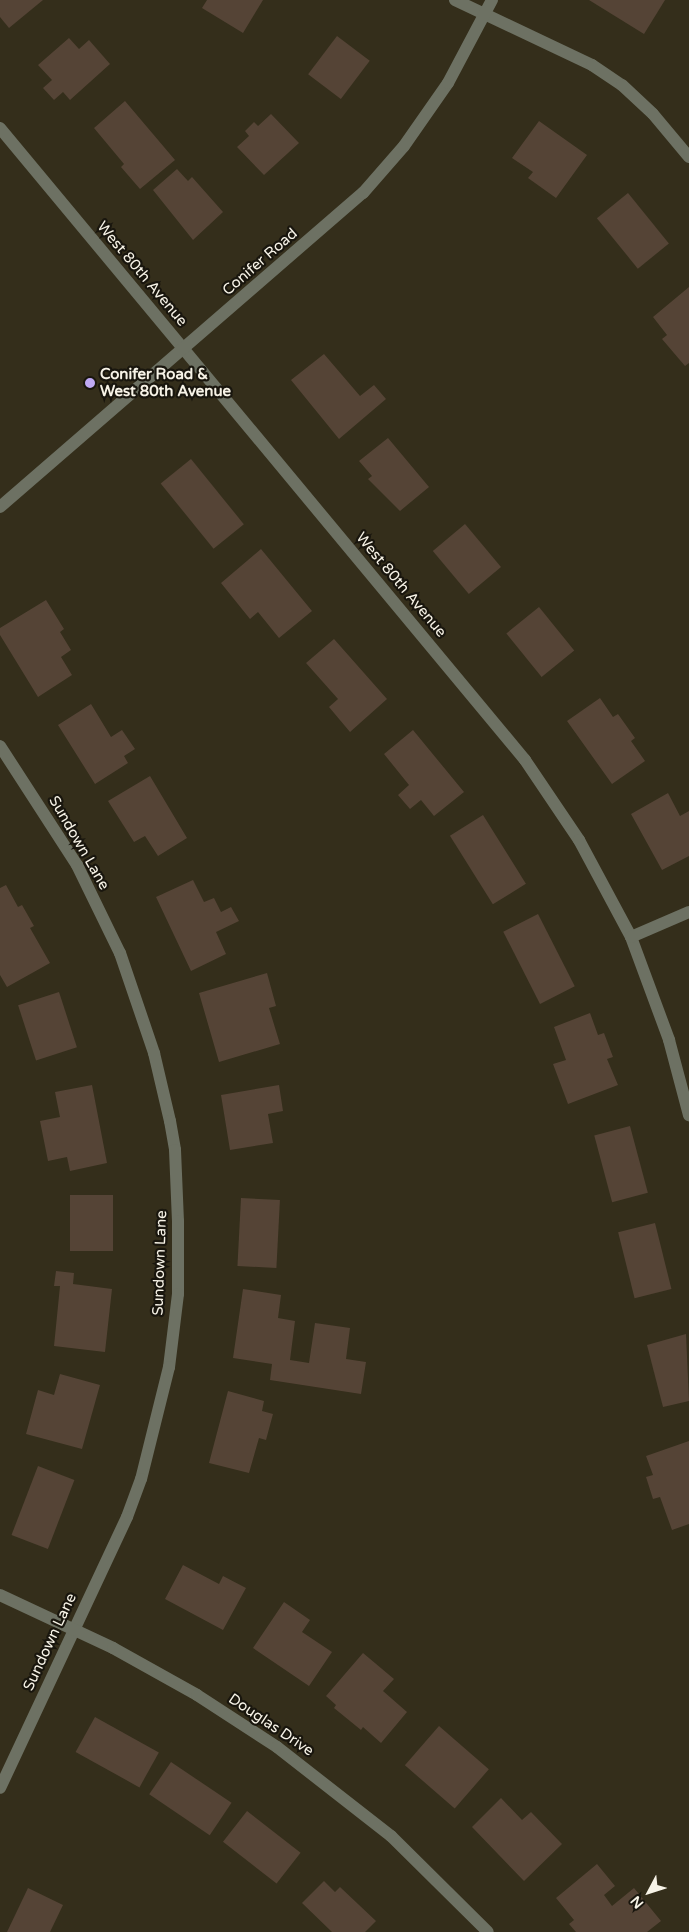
<!DOCTYPE html>
<html>
<head>
<meta charset="utf-8">
<style>
	body { margin:0 }
	#map { position:relative; width:689px; height:1932px; overflow:hidden; background:#342e1b; font-family:"Varela Round",sans-serif }
	div>[style] { position:absolute }
	[style*='--x'] { left:calc(var(--x)*1px); top:calc(var(--y)*1px); width:calc(var(--w)*1px); rotate:calc(var(--a)*1deg) }
	.building>* { inset:0; background:#554436; transform-origin:0 0 }
	.minor>* { height:12px; margin:-6px; padding:0 6px; transform-origin:6px; border-radius:6px; background:#6d7163 }
	.dots>* { width:14px; height:14px; translate:-50% -50%; box-sizing:border-box; border:2px solid #19160e; border-radius:50% }
	span { translate:-50% -50%; white-space:nowrap; text-align:center; line-height:1.15; -webkit-text-stroke:4.5px #19160e; paint-order:stroke }
	.street-label { font-size:15px; color:#f7f3e7 }
	.poi-label { font-size:15px; color:#f7f3e7; font-weight:700 }
	.left { translate:0 -50%; text-align:left }
	.north { position:absolute; left:624px; top:1867px; width:50px; height:50px; -webkit-text-stroke:4px #19160e; paint-order:stroke; rotate:230deg; font-size:14px; font-weight:700; line-height:20px; text-align:center; color:#f7f3e7 }
	.north::after { content:''; display:block; margin:auto; width:18px; height:22px; background:#f7f3e7; clip-path:polygon(50% 0,100% 100%,50% 72%,0 100%) }
</style>
</head>
<body>
<div id="map">
	<div class="building">
		<div style="clip-path:polygon(0 0,43px 0,9px 28px,0 17px)"></div>
		<div style="clip-path:polygon(207px 0,263px 0,243px 33px,202px 8px)"></div>
		<div style="clip-path:polygon(589px 0,665px 0,644px 34px)"></div>
		<div style="left:337px;top:36px;width:41px;height:48px;rotate:37deg"></div>
		<div style="clip-path:polygon(69px 38px,79px 49px,89px 40px,110px 64px,70px 100px,63px 92px,54px 100px,43px 88px,52px 80px,38px 65px)"></div>
		<div style="clip-path:polygon(125px 101px,175px 160px,140px 189px,121px 167px,124px 164px,94px 128px)"></div>
		<div style="clip-path:polygon(271px 114px,299px 143px,264px 175px,237px 147px,249px 136px,245px 131px,254px 122px,258px 126px)"></div>
		<div style="clip-path:polygon(539px 121px,587px 155px,556px 198px,528px 178px,533px 172px,512px 158px)"></div>
		<div style="clip-path:polygon(177px 169px,188px 181px,192px 177px,223px 212px,193px 240px,153px 190px)"></div>
		<div style="left:628px;top:193px;width:65px;height:40px;rotate:51deg"></div>
		<div style="clip-path:polygon(689px 287px,689px 363px,685px 366px,662px 339px,667px 335px,653px 317px)"></div>
		<div style="clip-path:polygon(324px 354px,360px 396px,374px 385px,386px 399px,339px 439px,291px 380px)"></div>
		<div style="clip-path:polygon(388px 438px,429px 487px,400px 511px,368px 479px,372px 476px,359px 461px)"></div>
		<div style="left:191px;top:459px;width:84px;height:39px;rotate:51deg"></div>
		<div style="left:465px;top:524px;width:56px;height:42px;rotate:50deg"></div>
		<div style="clip-path:polygon(261px 549px,312px 611px,279px 638px,258px 612px,250px 619px,221px 583px)"></div>
		<div style="clip-path:polygon(46px 600px,64px 629px,60px 632px,71px 650px,61px 657px,72px 675px,38px 697px,0 635px,0 628px)"></div>
		<div style="left:539px;top:607px;width:56px;height:42px;rotate:51deg"></div>
		<div style="clip-path:polygon(334px 639px,387px 699px,350px 732px,329px 707px,338px 699px,306px 663px)"></div>
		<div style="clip-path:polygon(600px 698px,613px 717px,618px 714px,635px 738px,631px 741px,645px 761px,612px 784px,567px 721px)"></div>
		<div style="clip-path:polygon(91px 704px,111px 737px,122px 730px,135px 749px,124px 756px,128px 763px,95px 784px,58px 725px)"></div>
		<div style="clip-path:polygon(413px 730px,464px 792px,434px 816px,421px 800px,410px 809px,398px 795px,409px 785px,384px 754px)"></div>
		<div style="clip-path:polygon(150px 776px,187px 838px,158px 856px,145px 836px,134px 842px,108px 801px)"></div>
		<div style="clip-path:polygon(668px 793px,680px 816px,689px 811px,689px 856px,662px 870px,631px 814px)"></div>
		<div style="left:483px;top:815px;width:81px;height:39px;rotate:58deg"></div>
		<div style="clip-path:polygon(193px 880px,204px 902px,214px 898px,221px 912px,231px 907px,239px 921px,216px 932px,226px 954px,191px 971px,156px 897px)"></div>
		<div style="clip-path:polygon(6px 885px,18px 907px,22px 905px,34px 926px,30px 928px,50px 963px,7px 987px,0 975px,0 888px)"></div>
		<div style="left:538px;top:914px;width:81px;height:39px;rotate:63deg"></div>
		<div style="clip-path:polygon(267px 973px,276px 1006px,269px 1008px,280px 1044px,219px 1062px,199px 993px)"></div>
		<div style="left:59px;top:992px;width:58px;height:43px;rotate:72deg"></div>
		<div style="clip-path:polygon(590px 1013px,598px 1035px,604px 1033px,613px 1057px,607px 1059px,618px 1085px,568px 1104px,553px 1064px,566px 1060px,554px 1027px)"></div>
		<div style="clip-path:polygon(92px 1085px,107px 1163px,70px 1171px,67px 1157px,48px 1161px,40px 1121px,60px 1117px,55px 1092px)"></div>
		<div style="clip-path:polygon(279px 1085px,283px 1111px,268px 1114px,273px 1143px,230px 1150px,221px 1095px)"></div>
		<div style="left:630px;top:1126px;width:69px;height:37px;rotate:75deg"></div>
		<div style="left:70px;top:1195px;width:43px;height:56px"></div>
		<div style="left:241px;top:1198px;width:39px;height:68px;rotate:3deg"></div>
		<div style="left:655px;top:1223px;width:68px;height:38px;rotate:76deg"></div>
		<div style="clip-path:polygon(56px 1271px,74px 1273px,73px 1284px,112px 1289px,105px 1352px,54px 1346px,60px 1286px,54px 1286px)"></div>
		<div style="clip-path:polygon(243px 1289px,281px 1295px,278px 1318px,295px 1321px,290px 1360px,309px 1363px,315px 1323px,350px 1328px,346px 1359px,366px 1362px,361px 1394px,270px 1380px,272px 1364px,233px 1358px)"></div>
		<div style="clip-path:polygon(686px 1334px,689px 1401px,663px 1407px,647px 1345px)"></div>
		<div style="clip-path:polygon(60px 1374px,100px 1385px,82px 1449px,26px 1434px,38px 1390px,54px 1395px)"></div>
		<div style="clip-path:polygon(228px 1391px,264px 1401px,262px 1411px,273px 1414px,266px 1440px,259px 1438px,249px 1473px,209px 1463px)"></div>
		<div style="clip-path:polygon(689px 1441px,689px 1524px,672px 1530px,660px 1497px,653px 1499px,646px 1477px,653px 1475px,646px 1456px)"></div>
		<div style="left:38px;top:1466px;width:39px;height:74px;rotate:21deg"></div>
		<div style="clip-path:polygon(183px 1565px,219px 1584px,223px 1576px,246px 1588px,223px 1630px,165px 1599px)"></div>
		<div style="clip-path:polygon(284px 1602px,310px 1620px,302px 1632px,332px 1652px,309px 1686px,253px 1648px)"></div>
		<div style="clip-path:polygon(363px 1653px,394px 1679px,383px 1691px,407px 1712px,381px 1743px,363px 1727px,361px 1730px,334px 1708px,336px 1705px,326px 1696px)"></div>
		<div style="left:95px;top:1717px;width:73px;height:40px;rotate:29deg"></div>
		<div style="left:439px;top:1726px;width:66px;height:52px;rotate:41deg"></div>
		<div style="left:171px;top:1762px;width:73px;height:39px;rotate:34deg"></div>
		<div style="clip-path:polygon(501px 1798px,522px 1820px,531px 1812px,562px 1844px,524px 1881px,472px 1827px)"></div>
		<div style="left:247px;top:1811px;width:68px;height:39px;rotate:38deg"></div>
		<div style="clip-path:polygon(597px 1864px,615px 1886px,604px 1895px,612px 1906px,634px 1888px,661px 1921px,647px 1932px,576px 1932px,569px 1924px,574px 1920px,556px 1898px)"></div>
		<div style="clip-path:polygon(324px 1881px,335px 1892px,340px 1887px,376px 1921px,365px 1932px,332px 1932px,302px 1903px)"></div>
		<div style="clip-path:polygon(28px 1888px,63px 1905px,50px 1932px,7px 1932px)"></div>
	</div>
	<div class="minor">
		<div style="--x:455;--y:0;--w:152;--a:25.4"></div>
		<div style="--x:592;--y:65;--w:36;--a:34"></div>
		<div style="--x:622;--y:85;--w:42;--a:43.1"></div>
		<div style="--x:653;--y:114;--w:56;--a:50.1"></div>
		<div style="--x:0;--y:128;--w:822;--a:50.28"></div>
		<div style="--x:525;--y:760;--w:97;--a:56"></div>
		<div style="--x:579;--y:840;--w:110;--a:61.8"></div>
		<div style="--x:631;--y:937;--w:110;--a:69.7"></div>
		<div style="--x:669;--y:1040;--w:78;--a:75.1"></div>
		<div style="--x:0;--y:507;--w:480;--a:-40.9"></div>
		<div style="--x:363;--y:193;--w:62;--a:-48.9"></div>
		<div style="--x:404;--y:146;--w:77;--a:-55.1"></div>
		<div style="--x:448;--y:83;--w:94;--a:-62.1"></div>
		<div style="--x:0;--y:746;--w:142;--a:57.1"></div>
		<div style="--x:77;--y:865;--w:98;--a:64"></div>
		<div style="--x:120;--y:953;--w:106;--a:71.2"></div>
		<div style="--x:154;--y:1053;--w:70;--a:76.8"></div>
		<div style="--x:170;--y:1121;--w:29;--a:80"></div>
		<div style="--x:175;--y:1150;--w:71;--a:87.6"></div>
		<div style="--x:178;--y:1221;--w:73;--a:90"></div>
		<div style="--x:178;--y:1294;--w:74;--a:97"></div>
		<div style="--x:169;--y:1367;--w:115;--a:104"></div>
		<div style="--x:141;--y:1479;--w:40;--a:110.2"></div>
		<div style="--x:127;--y:1517;--w:299;--a:115.1"></div>
		<div style="--x:631;--y:937;--w:63;--a:-23.3"></div>
		<div style="--x:0;--y:1595;--w:125;--a:25.1"></div>
		<div style="--x:113;--y:1648;--w:96;--a:29.2"></div>
		<div style="--x:197;--y:1695;--w:95;--a:33"></div>
		<div style="--x:277;--y:1747;--w:145;--a:38"></div>
		<div style="--x:391;--y:1836;--w:136;--a:44.7"></div>
	</div>
	<div class="dots">
		<div style="left:90px;top:383px;background:#bfa9f4"></div>
	</div>
	<div class="street-label">
		<span style="left:260px;top:262px;rotate:-41deg">Conifer Road</span>
		<span style="left:142px;top:274px;rotate:50deg">West 80th Avenue</span>
		<span style="left:401px;top:585px;rotate:50deg">West 80th Avenue</span>
		<span style="left:79px;top:843px;rotate:60deg">Sundown Lane</span>
		<span style="left:160px;top:1263px;rotate:-88deg">Sundown Lane</span>
		<span style="left:50px;top:1642px;rotate:-65deg">Sundown Lane</span>
		<span style="left:271px;top:1725px;rotate:34deg">Douglas Drive</span>
	</div>
	<div class="poi-label">
		<span class="left" style="left:100px;top:383px">Conifer Road &amp;<br>West 80th Avenue</span>
	</div>
	<div class="north">N</div>
</div>
</body>
</html>
